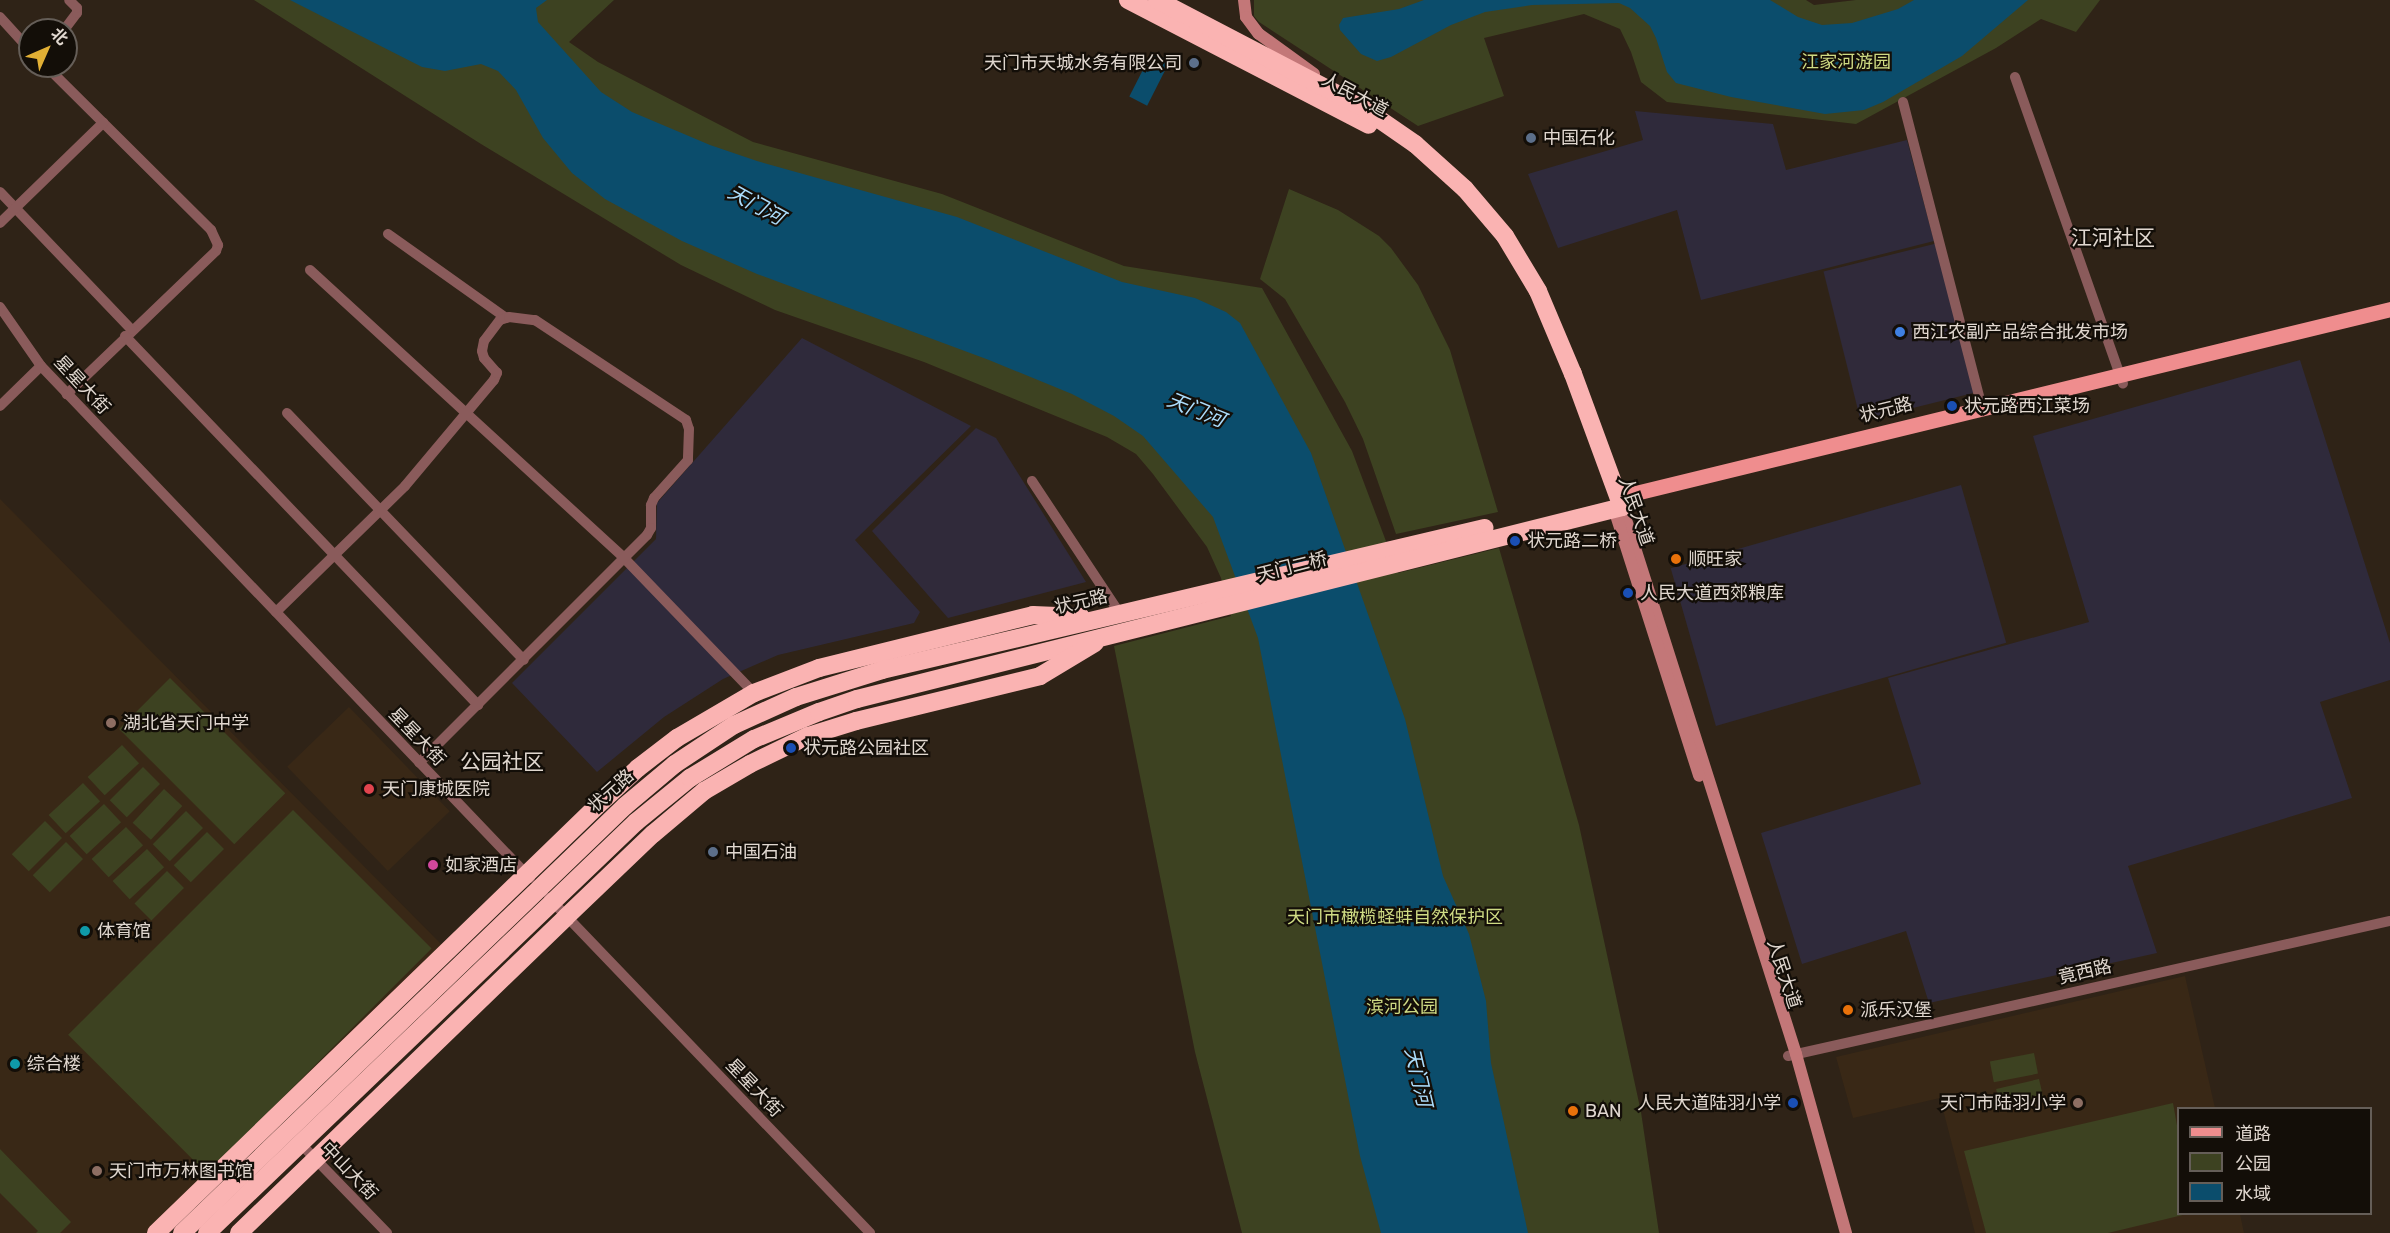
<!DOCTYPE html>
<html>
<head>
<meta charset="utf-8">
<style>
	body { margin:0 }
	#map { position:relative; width:2390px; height:1233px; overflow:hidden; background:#2f2317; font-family:Rubik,"Noto Sans SC",sans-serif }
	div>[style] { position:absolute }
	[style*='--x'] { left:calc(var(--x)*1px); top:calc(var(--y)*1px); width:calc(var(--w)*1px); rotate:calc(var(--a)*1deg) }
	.commercial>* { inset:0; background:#302a3a; transform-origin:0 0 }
	.industrial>* { inset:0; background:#2f2a3b; transform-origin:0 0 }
	.built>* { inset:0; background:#392816; transform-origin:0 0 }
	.green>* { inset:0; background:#3d4221; transform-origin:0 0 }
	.water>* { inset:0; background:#0b4d6c; transform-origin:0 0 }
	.street>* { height:10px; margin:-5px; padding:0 5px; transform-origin:5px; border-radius:5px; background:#8a5b5b }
	.secondary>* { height:12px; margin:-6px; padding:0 6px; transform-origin:6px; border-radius:6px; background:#c37778 }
	.primary>* { height:15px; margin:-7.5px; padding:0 7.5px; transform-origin:7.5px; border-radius:7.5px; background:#ef8d8e }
	.highway>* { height:18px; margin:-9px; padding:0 9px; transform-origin:9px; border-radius:9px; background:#fab3b2 }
	.dots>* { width:16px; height:16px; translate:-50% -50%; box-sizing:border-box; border:3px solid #130e08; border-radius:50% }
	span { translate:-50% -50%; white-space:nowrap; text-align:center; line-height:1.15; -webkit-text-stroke:4.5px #130e08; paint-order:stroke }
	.park-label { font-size:18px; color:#cfdb84 }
	.poi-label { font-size:18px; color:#e0d7cf }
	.right { translate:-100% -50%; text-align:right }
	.left { translate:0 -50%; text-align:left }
	.street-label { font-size:18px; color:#e0d7cf }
	.water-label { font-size:20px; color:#acddfc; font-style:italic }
	.quarter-label { font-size:21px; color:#e0d7cf }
	.legend { position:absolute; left:2177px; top:1107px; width:195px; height:108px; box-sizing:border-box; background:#130e08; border:2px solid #655e58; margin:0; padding:8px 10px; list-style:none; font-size:18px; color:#e0d7cf }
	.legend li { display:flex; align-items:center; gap:12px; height:30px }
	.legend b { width:30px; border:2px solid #655e58 }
	.north { position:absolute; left:18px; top:18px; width:60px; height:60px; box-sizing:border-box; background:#130e08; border:2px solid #655e58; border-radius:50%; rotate:45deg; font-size:16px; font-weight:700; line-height:24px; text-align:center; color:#e0d7cf }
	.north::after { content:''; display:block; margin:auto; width:21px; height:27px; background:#e1af34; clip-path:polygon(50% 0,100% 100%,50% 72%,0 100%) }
</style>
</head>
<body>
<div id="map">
	<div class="commercial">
		<div style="left:1938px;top:243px;width:154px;height:118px;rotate:76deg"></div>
		<div style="clip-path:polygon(976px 428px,996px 438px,1086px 582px,948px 618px,872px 531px)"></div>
	</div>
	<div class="industrial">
		<div style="clip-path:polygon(1635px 111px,1773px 124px,1786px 170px,1907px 140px,1934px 241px,1701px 300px,1677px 210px,1558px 248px,1528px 174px,1643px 140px)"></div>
		<div style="clip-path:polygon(802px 338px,971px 426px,855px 540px,920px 612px,914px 623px,778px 655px,723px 679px,664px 717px,597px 772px,512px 683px,656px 539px,657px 503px)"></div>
		<div style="clip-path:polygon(2300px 360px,2390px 643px,2390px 680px,2320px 702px,2352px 798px,2128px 866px,2157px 953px,1929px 1003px,1906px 931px,1802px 964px,1761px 833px,1921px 784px,1888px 678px,2089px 622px,2033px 436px)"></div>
		<div style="left:1961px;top:485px;width:164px;height:302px;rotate:74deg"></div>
	</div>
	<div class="built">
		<div style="clip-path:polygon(0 499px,444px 947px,150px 1233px,0 1233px)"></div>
		<div style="left:349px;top:707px;width:145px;height:86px;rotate:46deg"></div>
		<div style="clip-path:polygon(2185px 976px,2215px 1108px,2178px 1108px,2178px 1214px,2240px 1214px,2244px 1233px,1975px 1233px,1940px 1098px,1853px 1118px,1836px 1057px)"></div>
	</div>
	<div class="green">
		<div style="clip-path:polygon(254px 0,614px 0,569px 42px,598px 62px,753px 142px,942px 194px,1124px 266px,1262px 288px,1352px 451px,1398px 573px,1499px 548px,1579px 825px,1641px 1112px,1659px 1233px,1242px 1233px,1195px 1052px,1114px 646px,1231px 616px,1221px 578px,1207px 547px,1153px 474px,1136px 454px,1107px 437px,924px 362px,775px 310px,681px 265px,481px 144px)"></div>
		<div style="clip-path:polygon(1254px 0,1806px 0,1814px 5px,1856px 0,2100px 0,2076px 32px,2041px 19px,1996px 48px,1856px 124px,1667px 102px,1641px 82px,1631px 52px,1620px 29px,1584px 14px,1484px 38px,1504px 96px,1418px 126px,1259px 22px,1254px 16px)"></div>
		<div style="clip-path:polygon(1289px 189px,1338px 210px,1379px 236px,1391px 248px,1418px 285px,1450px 350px,1498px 512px,1396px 534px,1363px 439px,1345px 402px,1285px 299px,1260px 279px)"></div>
		<div style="left:170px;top:678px;width:163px;height:72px;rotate:45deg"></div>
		<div style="left:122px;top:745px;width:25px;height:47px;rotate:47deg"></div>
		<div style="left:143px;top:767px;width:24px;height:47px;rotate:45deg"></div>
		<div style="left:83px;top:783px;width:25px;height:47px;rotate:47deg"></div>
		<div style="left:164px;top:789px;width:25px;height:46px;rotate:43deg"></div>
		<div style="left:104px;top:804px;width:25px;height:47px;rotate:47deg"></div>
		<div style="left:293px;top:810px;width:196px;height:318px;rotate:45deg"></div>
		<div style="left:186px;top:811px;width:24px;height:47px;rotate:45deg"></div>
		<div style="left:45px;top:821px;width:24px;height:47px;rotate:45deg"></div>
		<div style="left:126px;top:827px;width:25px;height:47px;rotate:47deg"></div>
		<div style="left:207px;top:832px;width:24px;height:47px;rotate:45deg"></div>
		<div style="left:66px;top:842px;width:24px;height:47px;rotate:45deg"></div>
		<div style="left:147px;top:849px;width:25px;height:47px;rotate:47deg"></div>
		<div style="left:167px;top:871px;width:24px;height:46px;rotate:45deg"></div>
		<div style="left:2034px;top:1053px;width:21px;height:45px;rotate:79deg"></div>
		<div style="left:2039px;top:1079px;width:23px;height:44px;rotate:77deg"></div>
		<div style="clip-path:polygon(2173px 1103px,2178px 1131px,2178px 1214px,2187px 1214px,2108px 1233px,1986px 1233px,1964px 1151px)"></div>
		<div style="clip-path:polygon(0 1149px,71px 1222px,60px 1233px,36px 1233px,38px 1231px,0 1193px)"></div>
	</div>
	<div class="water">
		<div style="clip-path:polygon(290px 0,547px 0,536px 8px,538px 22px,601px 92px,632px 112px,710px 145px,757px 161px,957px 217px,1122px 282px,1195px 298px,1226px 312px,1240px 323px,1311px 453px,1405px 719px,1443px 876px,1469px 934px,1486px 1001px,1491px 1063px,1528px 1233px,1381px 1233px,1360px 1156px,1258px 638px,1213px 517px,1143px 436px,1114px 416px,1072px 394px,989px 360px,757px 274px,682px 241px,605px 199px,572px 173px,543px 138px,516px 90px,498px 71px,481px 64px,445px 71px,422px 67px)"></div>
		<div style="clip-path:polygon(1424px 0,1770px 0,1798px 17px,1822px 25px,1852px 23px,1898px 9px,1914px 0,2028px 0,1962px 56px,1883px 102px,1864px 110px,1825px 114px,1731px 97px,1676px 83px,1667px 72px,1656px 38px,1650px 26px,1630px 8px,1619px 3px,1532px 5px,1485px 12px,1451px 25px,1391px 57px,1377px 61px,1361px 54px,1340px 30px,1339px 25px,1343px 18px,1399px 9px)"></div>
		<div style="left:1152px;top:52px;width:20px;height:50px;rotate:27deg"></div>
	</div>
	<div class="street">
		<div style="--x:0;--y:17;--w:45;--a:47.7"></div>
		<div style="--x:64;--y:30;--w:21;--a:-53"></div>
		<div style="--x:77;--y:13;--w:5;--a:-90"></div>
		<div style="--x:77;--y:8;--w:11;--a:-135"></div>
		<div style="--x:46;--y:66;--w:233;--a:44.8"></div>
		<div style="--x:211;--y:230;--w:17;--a:65"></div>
		<div style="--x:218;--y:245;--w:6;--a:108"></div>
		<div style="--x:216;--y:251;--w:207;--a:136.2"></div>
		<div style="--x:2015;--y:77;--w:325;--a:70.6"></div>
		<div style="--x:1903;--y:102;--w:316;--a:75.5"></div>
		<div style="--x:0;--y:192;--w:191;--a:46.3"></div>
		<div style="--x:0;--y:223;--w:144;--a:-44.2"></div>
		<div style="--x:388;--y:234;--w:145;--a:35.4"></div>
		<div style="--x:310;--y:270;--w:427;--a:42.5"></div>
		<div style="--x:625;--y:559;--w:186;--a:46.1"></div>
		<div style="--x:0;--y:307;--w:72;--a:55.2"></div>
		<div style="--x:41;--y:366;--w:708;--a:46.32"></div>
		<div style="--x:125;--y:336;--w:511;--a:46.27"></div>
		<div style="--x:0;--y:406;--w:57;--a:-44.3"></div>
		<div style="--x:287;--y:413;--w:342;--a:46.2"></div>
		<div style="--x:1032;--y:481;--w:159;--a:56.5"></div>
		<div style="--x:276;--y:612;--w:180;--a:-44.3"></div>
		<div style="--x:405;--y:486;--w:138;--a:-50"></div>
		<div style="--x:494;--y:380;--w:8;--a:-67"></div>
		<div style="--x:497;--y:373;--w:20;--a:-131"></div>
		<div style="--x:484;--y:358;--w:7;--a:-106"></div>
		<div style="--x:482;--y:351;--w:10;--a:-79"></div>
		<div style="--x:484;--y:341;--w:26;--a:-53"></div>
		<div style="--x:500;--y:320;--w:9;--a:-18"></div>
		<div style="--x:509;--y:317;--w:26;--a:7"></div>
		<div style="--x:535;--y:320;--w:181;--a:33.5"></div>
		<div style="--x:686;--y:420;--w:9;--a:72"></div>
		<div style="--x:689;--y:429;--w:31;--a:92"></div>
		<div style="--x:688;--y:460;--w:51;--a:131.8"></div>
		<div style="--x:654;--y:498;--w:8;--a:113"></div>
		<div style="--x:651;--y:505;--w:23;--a:90"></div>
		<div style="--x:651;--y:528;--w:8;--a:120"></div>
		<div style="--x:647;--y:535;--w:322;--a:135"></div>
		<div style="--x:549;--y:898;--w:464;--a:46.2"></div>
		<div style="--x:1788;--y:1056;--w:617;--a:-12.64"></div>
		<div style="--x:298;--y:1141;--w:128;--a:45.9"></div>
	</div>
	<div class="secondary">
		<div style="--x:1244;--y:0;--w:17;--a:83"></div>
		<div style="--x:1246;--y:17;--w:21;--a:53"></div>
		<div style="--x:1259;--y:34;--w:68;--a:36"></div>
		<div style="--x:1622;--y:507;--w:574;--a:72.35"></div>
		<div style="--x:1796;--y:1054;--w:186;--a:74.4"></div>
		<div style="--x:1614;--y:509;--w:280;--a:72.3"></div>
	</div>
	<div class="primary">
		<div style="--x:1619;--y:497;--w:794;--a:-13.7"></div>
	</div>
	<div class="highway">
		<div style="--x:1128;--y:0;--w:271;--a:27.4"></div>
		<div style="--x:156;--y:1233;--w:612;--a:-44.07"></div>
		<div style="--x:596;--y:807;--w:57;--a:-42.9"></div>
		<div style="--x:638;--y:768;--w:49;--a:-37.6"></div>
		<div style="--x:677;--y:738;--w:89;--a:-30.3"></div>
		<div style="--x:754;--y:693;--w:70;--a:-21"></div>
		<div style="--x:819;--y:668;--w:220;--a:-13.9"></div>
		<div style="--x:1033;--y:615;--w:48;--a:2.4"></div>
		<div style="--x:182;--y:1233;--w:615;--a:-43.95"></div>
		<div style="--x:625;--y:806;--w:65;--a:-40"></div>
		<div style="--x:675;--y:764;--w:71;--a:-33.5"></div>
		<div style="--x:734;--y:725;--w:68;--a:-24.3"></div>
		<div style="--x:796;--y:697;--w:90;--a:-17.4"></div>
		<div style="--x:882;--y:670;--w:619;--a:-13.27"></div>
		<div style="--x:207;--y:1233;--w:594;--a:-43.77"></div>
		<div style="--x:636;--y:822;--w:70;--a:-39.2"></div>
		<div style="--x:690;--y:778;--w:75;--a:-31.4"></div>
		<div style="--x:754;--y:739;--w:70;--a:-22.6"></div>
		<div style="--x:819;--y:712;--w:40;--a:-18.9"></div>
		<div style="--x:857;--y:699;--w:789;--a:-14.09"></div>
		<div style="--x:1622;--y:507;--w:142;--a:-110.2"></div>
		<div style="--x:1573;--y:374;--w:90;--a:-112.9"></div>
		<div style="--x:1538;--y:291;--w:64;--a:-121"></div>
		<div style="--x:1505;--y:236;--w:62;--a:-130.4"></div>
		<div style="--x:1465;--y:189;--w:67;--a:-138"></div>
		<div style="--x:1415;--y:144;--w:67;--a:-145.4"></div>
		<div style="--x:1360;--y:106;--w:229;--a:-152.4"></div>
		<div style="--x:239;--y:1233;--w:455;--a:-44"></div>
		<div style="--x:566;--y:917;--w:120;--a:-43.7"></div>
		<div style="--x:653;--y:834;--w:67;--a:-40.1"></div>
		<div style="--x:704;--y:791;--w:53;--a:-30.4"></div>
		<div style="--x:750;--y:764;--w:64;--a:-25.8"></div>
		<div style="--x:808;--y:736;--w:50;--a:-17.4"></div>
		<div style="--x:856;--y:721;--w:189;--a:-13.7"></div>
		<div style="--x:1040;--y:676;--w:64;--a:-31"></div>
	</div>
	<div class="dots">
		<div style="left:1194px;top:63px;background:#5c6f8a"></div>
		<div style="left:1531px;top:138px;background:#5c6f8a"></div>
		<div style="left:1900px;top:332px;background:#3f7fe0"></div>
		<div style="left:1952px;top:406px;background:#1a4fb4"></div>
		<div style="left:1515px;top:541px;background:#1a4fb4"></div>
		<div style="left:1676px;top:559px;background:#e8710a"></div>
		<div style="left:1628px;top:593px;background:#1a4fb4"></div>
		<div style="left:111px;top:723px;background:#8d6e63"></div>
		<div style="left:791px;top:748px;background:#1a4fb4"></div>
		<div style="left:369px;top:789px;background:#e0444e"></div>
		<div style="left:713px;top:852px;background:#5c6f8a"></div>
		<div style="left:433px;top:865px;background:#d1479c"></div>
		<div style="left:85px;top:931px;background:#0f9aa8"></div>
		<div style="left:1848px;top:1010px;background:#e8710a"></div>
		<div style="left:15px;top:1064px;background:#0f9aa8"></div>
		<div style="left:1793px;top:1103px;background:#1a4fb4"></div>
		<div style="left:2078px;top:1103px;background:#8d6e63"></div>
		<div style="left:1573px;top:1111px;background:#e8710a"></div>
		<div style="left:97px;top:1171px;background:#8d6e63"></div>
	</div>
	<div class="park-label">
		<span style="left:1846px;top:62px">江家河游园</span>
		<span style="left:1395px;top:917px">天门市橄榄蛏蚌自然保护区</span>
		<span style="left:1402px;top:1007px">滨河公园</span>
	</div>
	<div class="poi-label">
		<span class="right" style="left:1182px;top:63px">天门市天城水务有限公司</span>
		<span class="left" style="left:1543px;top:138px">中国石化</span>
		<span class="left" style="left:1912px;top:332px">西江农副产品综合批发市场</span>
		<span class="left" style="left:1964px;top:406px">状元路西江菜场</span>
		<span class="left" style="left:1527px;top:541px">状元路二桥</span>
		<span class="left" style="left:1688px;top:559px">顺旺家</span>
		<span class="left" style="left:1640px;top:593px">人民大道西郊粮库</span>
		<span class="left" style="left:123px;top:723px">湖北省天门中学</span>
		<span class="left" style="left:803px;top:748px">状元路公园社区</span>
		<span class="left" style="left:382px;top:789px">天门康城医院</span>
		<span class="left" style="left:725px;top:852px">中国石油</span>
		<span class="left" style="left:445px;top:865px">如家酒店</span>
		<span class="left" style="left:97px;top:931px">体育馆</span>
		<span class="left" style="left:1860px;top:1010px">派乐汉堡</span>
		<span class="left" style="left:27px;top:1064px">综合楼</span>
		<span class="right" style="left:1781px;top:1103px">人民大道陆羽小学</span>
		<span class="right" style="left:2066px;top:1103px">天门市陆羽小学</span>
		<span class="left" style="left:1585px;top:1111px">BAN</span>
		<span class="left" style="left:109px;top:1171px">天门市万林图书馆</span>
	</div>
	<div class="street-label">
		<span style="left:1355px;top:95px;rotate:28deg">人民大道</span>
		<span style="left:82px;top:385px;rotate:47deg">星星大街</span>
		<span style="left:1886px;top:410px;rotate:-14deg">状元路</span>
		<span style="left:1636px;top:511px;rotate:71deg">人民大道</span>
		<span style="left:1292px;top:567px;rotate:-14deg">天门二桥</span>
		<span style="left:1081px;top:602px;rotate:-13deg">状元路</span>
		<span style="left:417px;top:737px;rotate:46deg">星星大街</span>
		<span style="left:611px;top:791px;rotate:-42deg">状元路</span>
		<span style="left:2085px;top:972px;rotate:-13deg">竟西路</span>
		<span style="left:1784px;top:974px;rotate:72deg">人民大道</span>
		<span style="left:754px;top:1088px;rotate:46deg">星星大街</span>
		<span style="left:349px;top:1171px;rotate:46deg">中山大街</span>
	</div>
	<div class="water-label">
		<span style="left:756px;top:205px;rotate:29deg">天门河</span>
		<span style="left:1196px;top:410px;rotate:22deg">天门河</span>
		<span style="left:1418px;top:1077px;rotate:77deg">天门河</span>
	</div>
	<div class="quarter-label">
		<span style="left:2113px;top:238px">江河社区</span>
		<span style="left:502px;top:762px">公园社区</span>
	</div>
	<ul class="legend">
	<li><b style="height:8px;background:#ef8d8e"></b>道路</li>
	<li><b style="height:16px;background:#3d4221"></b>公园</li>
	<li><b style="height:16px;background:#0b4d6c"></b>水域</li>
	</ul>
	<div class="north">北</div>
</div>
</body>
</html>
